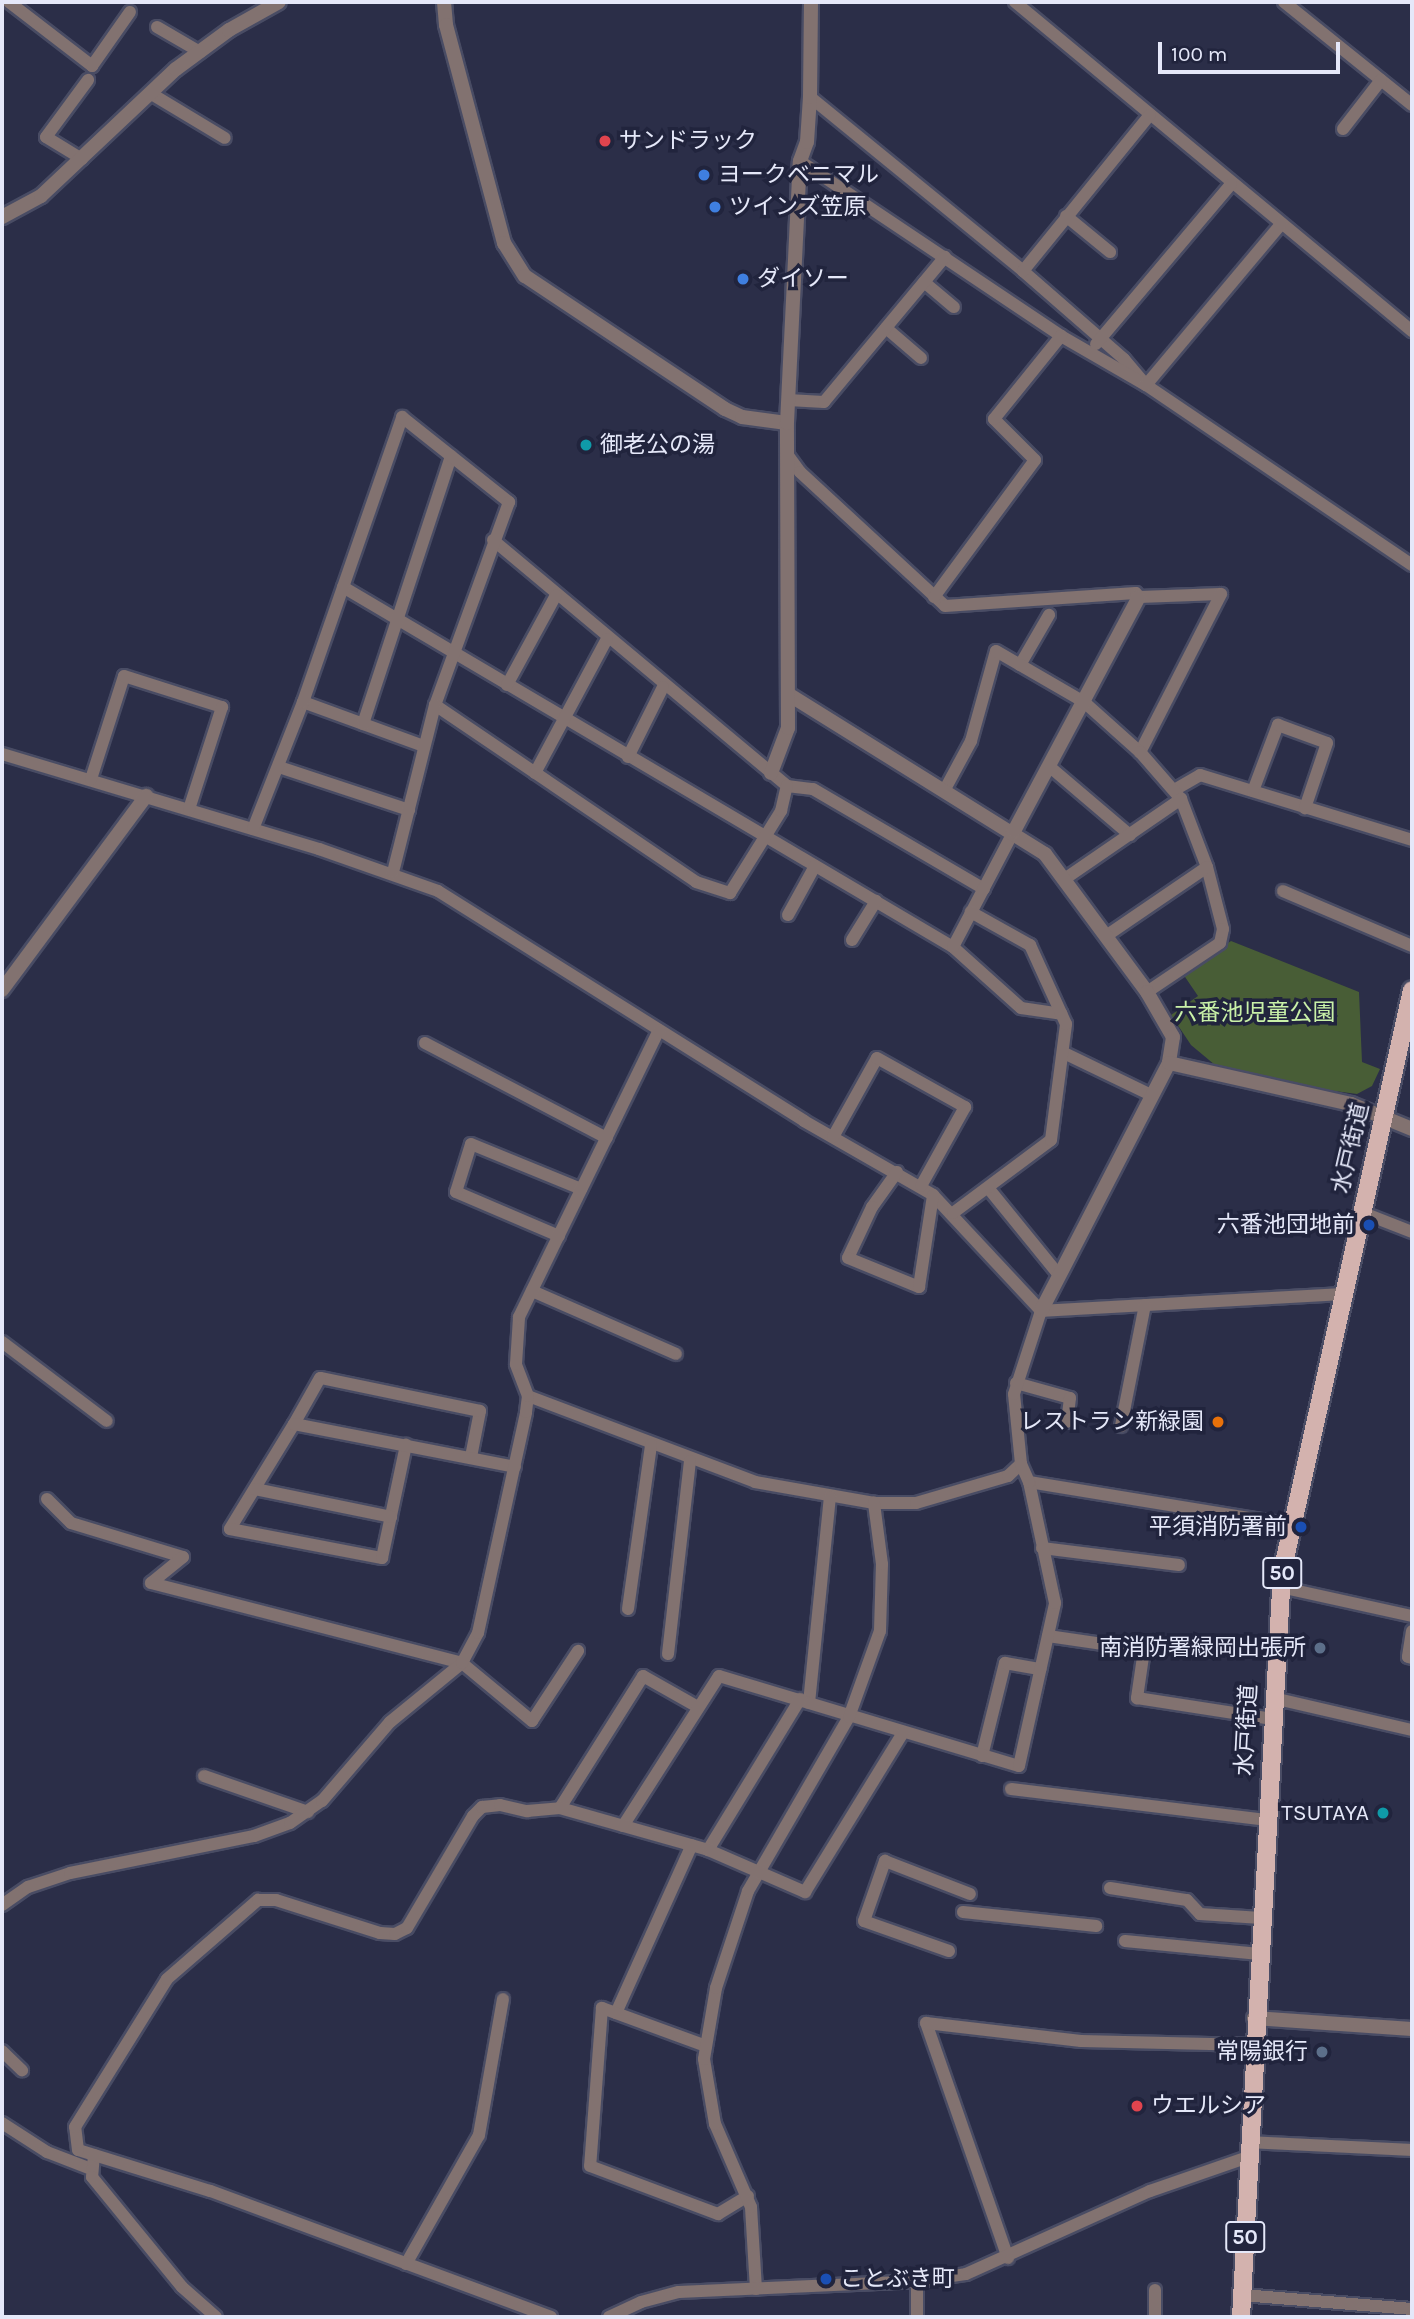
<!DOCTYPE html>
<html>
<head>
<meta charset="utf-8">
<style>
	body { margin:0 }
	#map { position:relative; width:1414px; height:2319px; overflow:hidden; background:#2b2e48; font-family:Karla,"Noto Sans JP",sans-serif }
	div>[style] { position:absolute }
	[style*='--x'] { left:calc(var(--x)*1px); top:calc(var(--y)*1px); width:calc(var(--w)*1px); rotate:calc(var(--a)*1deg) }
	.green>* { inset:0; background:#485d36 }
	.roads { filter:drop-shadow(2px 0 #494c64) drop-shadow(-2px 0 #494c64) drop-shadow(0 2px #494c64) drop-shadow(0 -2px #494c64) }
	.minor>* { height:12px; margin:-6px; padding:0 6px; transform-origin:6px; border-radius:6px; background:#827270 }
	.tertiary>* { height:14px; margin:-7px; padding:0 7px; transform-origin:7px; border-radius:7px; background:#827270 }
	.primary>* { height:18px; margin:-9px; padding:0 9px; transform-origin:9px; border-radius:9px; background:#d3b2ae }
	.dots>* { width:19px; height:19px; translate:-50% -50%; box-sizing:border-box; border:4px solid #21243d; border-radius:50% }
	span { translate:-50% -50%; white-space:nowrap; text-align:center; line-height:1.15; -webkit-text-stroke:7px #21243d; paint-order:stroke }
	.shield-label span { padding:2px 5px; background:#21243d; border:2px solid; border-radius:5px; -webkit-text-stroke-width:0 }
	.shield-label { font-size:21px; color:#e5e8f9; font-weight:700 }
	.poi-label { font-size:23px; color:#e5e8f9 }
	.left { translate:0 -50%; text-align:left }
	.right { translate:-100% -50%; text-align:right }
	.park-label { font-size:23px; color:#c9f1a8 }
	.street-label { font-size:23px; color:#e5e8f9 }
	.frame { position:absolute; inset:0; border:4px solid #e5e8f9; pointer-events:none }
	.scale { position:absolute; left:1158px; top:42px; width:182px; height:32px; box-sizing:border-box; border:4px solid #e5e8f9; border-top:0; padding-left:9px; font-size:21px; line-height:24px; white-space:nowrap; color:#e5e8f9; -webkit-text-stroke:5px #21243d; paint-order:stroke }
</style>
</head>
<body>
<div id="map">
	<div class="green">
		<div style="clip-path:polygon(1231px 941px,1359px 992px,1362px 1062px,1380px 1069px,1372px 1086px,1357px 1094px,1320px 1089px,1215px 1065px,1191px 1045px,1171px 1015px,1198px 996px,1183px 974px)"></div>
	</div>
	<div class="roads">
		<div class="minor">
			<div style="--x:9;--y:2;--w:105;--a:37.6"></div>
			<div style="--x:92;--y:66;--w:66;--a:-54.9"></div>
			<div style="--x:1015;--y:2;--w:516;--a:39.65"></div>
			<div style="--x:1284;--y:2;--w:164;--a:38.8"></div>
			<div style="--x:157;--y:27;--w:50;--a:30.2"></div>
			<div style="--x:150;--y:93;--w:87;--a:31"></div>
			<div style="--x:810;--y:97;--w:275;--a:39.2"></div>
			<div style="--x:1023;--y:271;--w:134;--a:41.1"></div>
			<div style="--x:1124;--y:359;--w:30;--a:50"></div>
			<div style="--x:1343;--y:129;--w:62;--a:-52.2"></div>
			<div style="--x:82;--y:159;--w:42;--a:-148.6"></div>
			<div style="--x:46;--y:137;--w:71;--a:-53.6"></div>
			<div style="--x:800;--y:161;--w:314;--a:33.8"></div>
			<div style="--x:1061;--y:336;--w:98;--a:30"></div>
			<div style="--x:1146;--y:385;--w:321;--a:34.1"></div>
			<div style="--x:1066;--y:216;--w:57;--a:39.3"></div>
			<div style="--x:1023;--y:271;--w:201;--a:-50.9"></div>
			<div style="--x:924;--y:282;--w:39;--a:40"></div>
			<div style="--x:886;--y:328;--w:46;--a:40.6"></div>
			<div style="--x:1096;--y:344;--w:209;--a:-49.8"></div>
			<div style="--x:1146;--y:385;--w:210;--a:-50"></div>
			<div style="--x:788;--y:400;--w:36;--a:3"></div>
			<div style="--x:824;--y:402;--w:189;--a:-50.2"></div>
			<div style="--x:787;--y:454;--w:22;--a:54"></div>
			<div style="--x:800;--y:472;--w:197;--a:42.7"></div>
			<div style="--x:945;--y:606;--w:191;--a:-3.9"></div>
			<div style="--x:1136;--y:593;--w:5;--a:53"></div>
			<div style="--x:1139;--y:597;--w:82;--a:-2.1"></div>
			<div style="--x:1221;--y:594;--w:178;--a:117.1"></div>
			<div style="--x:493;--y:540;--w:383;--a:39.9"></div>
			<div style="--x:787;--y:786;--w:26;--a:7"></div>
			<div style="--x:813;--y:789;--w:198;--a:30.3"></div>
			<div style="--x:343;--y:587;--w:708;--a:30.55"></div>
			<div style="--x:953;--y:947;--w:91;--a:41.9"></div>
			<div style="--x:1021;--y:1008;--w:41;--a:8.3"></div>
			<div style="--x:934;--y:597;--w:170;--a:-53.6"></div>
			<div style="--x:1035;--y:460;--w:58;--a:-135"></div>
			<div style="--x:994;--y:419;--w:107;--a:-51.1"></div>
			<div style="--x:1020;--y:665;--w:58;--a:-59.9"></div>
			<div style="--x:507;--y:685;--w:102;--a:-61.4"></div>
			<div style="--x:303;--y:702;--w:128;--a:20.1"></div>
			<div style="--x:435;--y:705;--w:315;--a:34.1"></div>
			<div style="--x:696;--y:882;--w:36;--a:18"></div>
			<div style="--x:730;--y:893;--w:97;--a:-58.1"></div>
			<div style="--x:781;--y:811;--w:26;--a:-77"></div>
			<div style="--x:363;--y:724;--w:282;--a:-71.8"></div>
			<div style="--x:2;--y:754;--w:331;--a:16.7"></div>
			<div style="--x:319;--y:849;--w:126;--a:19.4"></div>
			<div style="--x:438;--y:891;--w:432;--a:32.1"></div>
			<div style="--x:804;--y:1121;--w:149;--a:29.8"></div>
			<div style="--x:933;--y:1195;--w:158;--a:47"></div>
			<div style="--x:1041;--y:1311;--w:301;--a:-3.2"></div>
			<div style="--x:628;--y:757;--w:78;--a:-63.4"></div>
			<div style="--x:279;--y:767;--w:137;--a:18.3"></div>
			<div style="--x:1050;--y:767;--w:105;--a:40.4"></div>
			<div style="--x:535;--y:773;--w:152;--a:-61.8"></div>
			<div style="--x:91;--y:779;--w:108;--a:-72.2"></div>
			<div style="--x:124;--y:676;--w:103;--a:17.6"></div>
			<div style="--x:222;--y:707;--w:107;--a:107.9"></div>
			<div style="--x:1176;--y:789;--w:28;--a:-30"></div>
			<div style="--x:1200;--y:775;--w:222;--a:17"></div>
			<div style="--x:944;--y:791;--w:57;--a:-61.6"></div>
			<div style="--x:971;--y:741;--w:93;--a:-74.5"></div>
			<div style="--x:996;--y:651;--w:102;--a:30.1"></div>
			<div style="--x:1084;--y:702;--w:75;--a:41.8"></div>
			<div style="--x:1140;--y:752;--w:62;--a:48.9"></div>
			<div style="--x:1181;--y:799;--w:73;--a:69.1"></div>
			<div style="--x:1207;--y:867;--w:64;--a:75.5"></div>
			<div style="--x:1223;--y:929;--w:14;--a:102"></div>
			<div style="--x:1220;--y:943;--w:88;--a:146.1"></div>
			<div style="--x:1253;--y:791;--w:71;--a:-69.3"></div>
			<div style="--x:1278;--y:725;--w:52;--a:20.2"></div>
			<div style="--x:1327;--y:743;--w:69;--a:108.7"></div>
			<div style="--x:253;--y:829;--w:136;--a:-68.5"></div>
			<div style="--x:303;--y:702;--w:302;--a:-70.8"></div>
			<div style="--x:402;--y:417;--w:137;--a:38.5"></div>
			<div style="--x:509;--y:502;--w:216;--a:110"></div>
			<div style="--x:435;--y:705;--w:172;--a:104.1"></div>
			<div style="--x:1066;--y:878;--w:140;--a:-34.5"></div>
			<div style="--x:1283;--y:891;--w:140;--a:23.1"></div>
			<div style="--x:788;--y:915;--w:56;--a:-61.1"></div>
			<div style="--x:1106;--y:936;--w:122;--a:-34.3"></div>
			<div style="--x:852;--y:940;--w:46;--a:-58.4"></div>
			<div style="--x:953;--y:947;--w:131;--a:-62.3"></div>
			<div style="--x:425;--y:1043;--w:205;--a:27.6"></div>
			<div style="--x:1064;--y:1053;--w:97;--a:25.8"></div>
			<div style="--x:833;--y:1137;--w:90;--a:-60.9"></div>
			<div style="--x:877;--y:1058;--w:101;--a:29.1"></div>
			<div style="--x:965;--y:1107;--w:90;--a:119.1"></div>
			<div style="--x:897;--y:1172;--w:43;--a:125.5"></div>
			<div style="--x:872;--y:1207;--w:56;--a:115.2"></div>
			<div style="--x:848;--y:1258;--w:77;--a:22.2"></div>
			<div style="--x:919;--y:1287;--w:93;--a:-81.3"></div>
			<div style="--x:989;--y:1189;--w:109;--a:50.9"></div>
			<div style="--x:1361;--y:1212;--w:55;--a:21.4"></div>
			<div style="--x:953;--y:1213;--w:122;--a:-36.7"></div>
			<div style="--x:1051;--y:1140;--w:117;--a:-82.6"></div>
			<div style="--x:1066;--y:1024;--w:87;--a:-114.5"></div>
			<div style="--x:1030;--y:945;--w:68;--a:-150.8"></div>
			<div style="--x:559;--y:1236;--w:112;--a:-156.9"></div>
			<div style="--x:456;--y:1192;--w:50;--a:-72.6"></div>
			<div style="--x:471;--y:1144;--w:119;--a:22.2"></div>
			<div style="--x:532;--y:1291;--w:157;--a:23.6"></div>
			<div style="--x:2;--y:1342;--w:131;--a:37"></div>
			<div style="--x:1016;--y:1383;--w:56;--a:15.5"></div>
			<div style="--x:1070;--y:1398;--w:24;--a:97"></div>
			<div style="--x:528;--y:1396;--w:243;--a:20.7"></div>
			<div style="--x:755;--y:1482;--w:121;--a:10"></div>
			<div style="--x:874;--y:1503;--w:42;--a:0"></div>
			<div style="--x:916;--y:1503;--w:96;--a:-16.4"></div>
			<div style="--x:1008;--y:1476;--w:18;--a:-43"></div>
			<div style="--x:1021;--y:1464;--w:70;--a:-95.7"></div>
			<div style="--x:1014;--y:1394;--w:87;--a:-72"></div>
			<div style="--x:294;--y:1424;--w:123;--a:121.4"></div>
			<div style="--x:230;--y:1529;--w:155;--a:10.8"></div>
			<div style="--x:382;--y:1558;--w:116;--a:-78"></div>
			<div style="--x:1121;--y:1426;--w:123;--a:-78.8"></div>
			<div style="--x:471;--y:1457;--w:47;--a:-78.9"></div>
			<div style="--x:480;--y:1411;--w:163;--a:-168.3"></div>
			<div style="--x:320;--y:1378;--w:53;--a:119.5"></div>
			<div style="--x:294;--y:1424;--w:225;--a:11"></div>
			<div style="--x:1029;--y:1482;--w:266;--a:9.3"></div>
			<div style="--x:255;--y:1489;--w:139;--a:11.6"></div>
			<div style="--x:47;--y:1499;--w:34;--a:45"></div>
			<div style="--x:71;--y:1523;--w:117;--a:16.9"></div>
			<div style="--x:183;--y:1557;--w:41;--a:140.9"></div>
			<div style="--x:151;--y:1583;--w:321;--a:14.4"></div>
			<div style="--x:462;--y:1663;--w:91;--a:39.6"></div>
			<div style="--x:532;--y:1721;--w:84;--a:-56.7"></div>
			<div style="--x:1042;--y:1548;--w:138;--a:7.1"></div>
			<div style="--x:1280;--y:1587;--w:135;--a:12.4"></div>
			<div style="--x:628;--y:1609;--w:166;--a:-82"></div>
			<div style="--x:1412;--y:1631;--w:26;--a:99"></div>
			<div style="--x:1408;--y:1657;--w:4;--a:14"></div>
			<div style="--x:1048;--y:1636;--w:97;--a:8.3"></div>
			<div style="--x:1144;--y:1650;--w:49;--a:98.3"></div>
			<div style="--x:1137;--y:1698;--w:137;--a:8.8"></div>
			<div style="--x:668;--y:1654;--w:194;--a:-83.5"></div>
			<div style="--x:1273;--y:1698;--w:143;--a:13"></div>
			<div style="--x:809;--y:1703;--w:207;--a:-84.2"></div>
			<div style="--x:982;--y:1756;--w:96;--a:-76.1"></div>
			<div style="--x:1005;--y:1663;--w:36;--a:10"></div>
			<div style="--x:204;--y:1776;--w:110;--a:19.1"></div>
			<div style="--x:1011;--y:1789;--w:259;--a:6.9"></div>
			<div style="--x:560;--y:1808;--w:156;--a:-57.8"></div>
			<div style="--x:643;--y:1676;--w:61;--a:29.5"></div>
			<div style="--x:623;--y:1826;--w:178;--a:-57.4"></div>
			<div style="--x:719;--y:1676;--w:313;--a:16.7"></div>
			<div style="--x:1019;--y:1766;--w:167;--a:-77.5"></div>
			<div style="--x:1055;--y:1603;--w:124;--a:-102.1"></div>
			<div style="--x:1029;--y:1482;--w:20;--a:-114"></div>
			<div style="--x:708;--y:1850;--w:177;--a:-58.6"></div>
			<div style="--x:1110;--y:1888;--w:78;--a:8.9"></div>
			<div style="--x:1187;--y:1900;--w:19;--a:47"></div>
			<div style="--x:1200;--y:1914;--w:61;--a:3.8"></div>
			<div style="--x:2;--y:1905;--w:32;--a:-35"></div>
			<div style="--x:28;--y:1887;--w:44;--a:-18.4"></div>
			<div style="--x:70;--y:1873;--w:188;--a:-11.4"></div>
			<div style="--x:254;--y:1836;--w:38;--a:-20"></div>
			<div style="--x:290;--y:1823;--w:39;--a:-35"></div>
			<div style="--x:322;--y:1801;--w:104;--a:-49.3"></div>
			<div style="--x:390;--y:1722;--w:93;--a:-39.3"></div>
			<div style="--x:462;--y:1663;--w:34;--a:-62"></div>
			<div style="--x:478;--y:1633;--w:226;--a:-77.7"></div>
			<div style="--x:526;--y:1412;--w:16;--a:-83"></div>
			<div style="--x:528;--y:1396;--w:34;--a:-111"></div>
			<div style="--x:516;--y:1364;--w:47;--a:-86.3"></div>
			<div style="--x:519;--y:1317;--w:319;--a:-64"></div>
			<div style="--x:963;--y:1912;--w:134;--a:6"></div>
			<div style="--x:1125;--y:1941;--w:135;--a:5.5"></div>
			<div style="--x:949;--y:1951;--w:90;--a:-160.6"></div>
			<div style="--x:864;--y:1921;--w:64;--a:-70.7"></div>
			<div style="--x:885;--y:1861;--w:91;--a:21.2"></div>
			<div style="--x:616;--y:2013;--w:184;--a:-65.7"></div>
			<div style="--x:706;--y:2046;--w:111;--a:-159.9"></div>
			<div style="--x:602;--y:2008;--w:158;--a:94.3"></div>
			<div style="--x:590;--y:2166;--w:137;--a:20.6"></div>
			<div style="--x:718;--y:2214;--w:35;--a:-31"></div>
			<div style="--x:2;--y:2051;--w:28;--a:44"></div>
			<div style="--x:2;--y:2123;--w:54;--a:32.8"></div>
			<div style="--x:47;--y:2152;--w:47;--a:21.1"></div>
			<div style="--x:1248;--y:2142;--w:164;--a:2.8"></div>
			<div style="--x:94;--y:2155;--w:22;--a:95"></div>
			<div style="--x:92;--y:2177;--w:142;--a:50.7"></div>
			<div style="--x:182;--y:2287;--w:45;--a:41.4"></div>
			<div style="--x:1008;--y:2258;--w:249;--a:-109.2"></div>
			<div style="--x:926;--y:2023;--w:156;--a:6.6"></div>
			<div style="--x:1081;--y:2041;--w:172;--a:1.3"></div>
			<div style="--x:406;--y:2264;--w:148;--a:-60.5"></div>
			<div style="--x:479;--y:2135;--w:138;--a:-80"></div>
			<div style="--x:756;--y:2289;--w:82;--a:-93.5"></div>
			<div style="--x:751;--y:2207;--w:90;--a:-113.4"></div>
			<div style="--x:715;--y:2124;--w:66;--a:-99.6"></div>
			<div style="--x:704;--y:2059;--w:72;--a:-80.4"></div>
			<div style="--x:716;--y:1988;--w:102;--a:-71.7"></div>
			<div style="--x:748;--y:1891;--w:201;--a:-59.9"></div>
			<div style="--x:849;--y:1717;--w:91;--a:-70.2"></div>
			<div style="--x:880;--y:1631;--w:67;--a:-88.3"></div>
			<div style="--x:882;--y:1564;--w:62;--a:-97.5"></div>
			<div style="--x:1242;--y:2295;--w:171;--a:4.7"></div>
			<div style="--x:551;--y:2317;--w:364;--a:-159.7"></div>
			<div style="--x:210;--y:2191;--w:138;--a:-162.7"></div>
			<div style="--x:78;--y:2150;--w:23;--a:-97"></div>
			<div style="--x:75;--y:2127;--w:174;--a:-58.1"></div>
			<div style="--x:167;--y:1979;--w:121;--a:-41"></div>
			<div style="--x:258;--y:1900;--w:18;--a:0"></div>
			<div style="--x:276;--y:1900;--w:109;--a:17.6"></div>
			<div style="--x:380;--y:1933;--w:15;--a:4"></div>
			<div style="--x:395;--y:1934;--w:13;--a:-27"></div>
			<div style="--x:407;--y:1928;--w:130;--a:-59.5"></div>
			<div style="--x:473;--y:1816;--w:13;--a:-45"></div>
			<div style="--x:482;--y:1807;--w:18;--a:-6"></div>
			<div style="--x:500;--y:1805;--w:28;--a:13"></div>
			<div style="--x:527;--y:1811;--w:33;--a:-5"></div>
			<div style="--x:560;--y:1808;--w:154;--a:15.8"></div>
			<div style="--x:708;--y:1850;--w:106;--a:23.4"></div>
			<div style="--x:805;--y:1892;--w:187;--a:-58.4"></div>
			<div style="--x:609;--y:2317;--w:35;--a:-25"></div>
			<div style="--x:641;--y:2302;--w:39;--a:-15"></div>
			<div style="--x:679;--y:2292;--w:238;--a:-2.6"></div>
			<div style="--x:917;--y:2281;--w:49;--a:-8.1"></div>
			<div style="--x:966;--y:2274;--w:202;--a:-24.3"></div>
			<div style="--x:1150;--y:2191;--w:104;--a:-19.1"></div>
			<div style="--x:917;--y:2317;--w:36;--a:-90"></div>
			<div style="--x:1155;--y:2317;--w:27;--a:-90"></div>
		</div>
		<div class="tertiary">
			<div style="--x:444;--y:2;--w:23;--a:85"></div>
			<div style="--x:446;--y:25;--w:226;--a:75.1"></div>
			<div style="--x:504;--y:243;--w:39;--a:58"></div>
			<div style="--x:525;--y:276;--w:240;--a:33.6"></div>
			<div style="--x:725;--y:409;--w:19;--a:25"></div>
			<div style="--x:742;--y:417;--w:45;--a:7.6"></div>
			<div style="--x:2;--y:217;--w:44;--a:-28.3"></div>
			<div style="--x:41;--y:196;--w:185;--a:-43.3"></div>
			<div style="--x:176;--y:69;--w:66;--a:-36.3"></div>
			<div style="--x:229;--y:30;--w:57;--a:-29.2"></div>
			<div style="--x:788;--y:694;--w:303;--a:31.9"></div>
			<div style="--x:1045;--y:854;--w:172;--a:53.5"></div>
			<div style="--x:1147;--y:992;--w:52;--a:60"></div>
			<div style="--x:1173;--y:1037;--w:26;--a:99"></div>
			<div style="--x:1169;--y:1063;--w:279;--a:117.3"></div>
			<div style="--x:771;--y:773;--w:48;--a:-69.3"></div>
			<div style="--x:788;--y:728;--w:305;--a:-90.2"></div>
			<div style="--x:787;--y:423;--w:262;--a:-87.2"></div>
			<div style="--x:800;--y:161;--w:20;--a:-70"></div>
			<div style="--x:807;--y:142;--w:45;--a:-86.2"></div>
			<div style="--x:810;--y:97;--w:95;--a:-89.4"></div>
			<div style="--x:1014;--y:831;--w:265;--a:-61.9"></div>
			<div style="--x:2;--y:990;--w:242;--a:-53.4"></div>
			<div style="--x:1169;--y:1063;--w:187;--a:12.7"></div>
			<div style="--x:1351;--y:1104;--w:66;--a:22.3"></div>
			<div style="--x:1254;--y:2018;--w:158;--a:4"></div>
		</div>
		<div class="primary">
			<div style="--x:1241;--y:2317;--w:746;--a:-86.85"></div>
			<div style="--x:1282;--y:1572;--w:596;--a:-77.41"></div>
		</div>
	</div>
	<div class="dots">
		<div style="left:605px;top:141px;background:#e0444e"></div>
		<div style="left:704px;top:175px;background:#3f7fe0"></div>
		<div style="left:715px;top:207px;background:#3f7fe0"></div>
		<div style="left:743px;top:279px;background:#3f7fe0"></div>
		<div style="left:586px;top:445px;background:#0f9aa8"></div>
		<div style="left:1369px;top:1225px;background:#1a4fb4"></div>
		<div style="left:1218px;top:1422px;background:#e8710a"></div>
		<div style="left:1301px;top:1527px;background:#1a4fb4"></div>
		<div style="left:1320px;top:1648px;background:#5c6f8a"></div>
		<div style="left:1383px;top:1813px;background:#0f9aa8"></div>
		<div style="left:1322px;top:2052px;background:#5c6f8a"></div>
		<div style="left:1137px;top:2106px;background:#e0444e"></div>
		<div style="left:826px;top:2279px;background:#1a4fb4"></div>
	</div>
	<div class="shield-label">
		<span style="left:1282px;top:1573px">50</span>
		<span style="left:1245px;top:2237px">50</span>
	</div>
	<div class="poi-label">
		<span class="left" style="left:619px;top:141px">サンドラック</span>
		<span class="left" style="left:718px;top:175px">ヨークベニマル</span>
		<span class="left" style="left:729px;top:207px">ツインズ笠原</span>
		<span class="left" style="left:757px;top:279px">ダイソー</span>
		<span class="left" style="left:600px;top:445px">御老公の湯</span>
		<span class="right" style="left:1355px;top:1225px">六番池団地前</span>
		<span class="right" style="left:1204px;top:1422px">レストラン新緑園</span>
		<span class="right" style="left:1287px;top:1527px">平須消防署前</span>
		<span class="right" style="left:1306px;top:1648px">南消防署緑岡出張所</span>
		<span class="right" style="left:1369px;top:1813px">TSUTAYA</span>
		<span class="right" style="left:1308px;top:2052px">常陽銀行</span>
		<span class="left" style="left:1151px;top:2106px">ウエルシア</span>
		<span class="left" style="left:840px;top:2279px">ことぶき町</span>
	</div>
	<div class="park-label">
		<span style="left:1255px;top:1013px">六番池児童公園</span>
	</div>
	<div class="street-label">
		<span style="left:1351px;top:1148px;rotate:-77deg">水戸街道</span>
		<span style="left:1247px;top:1730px;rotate:-87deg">水戸街道</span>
	</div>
	<div class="frame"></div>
	<div class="scale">100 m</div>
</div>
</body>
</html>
